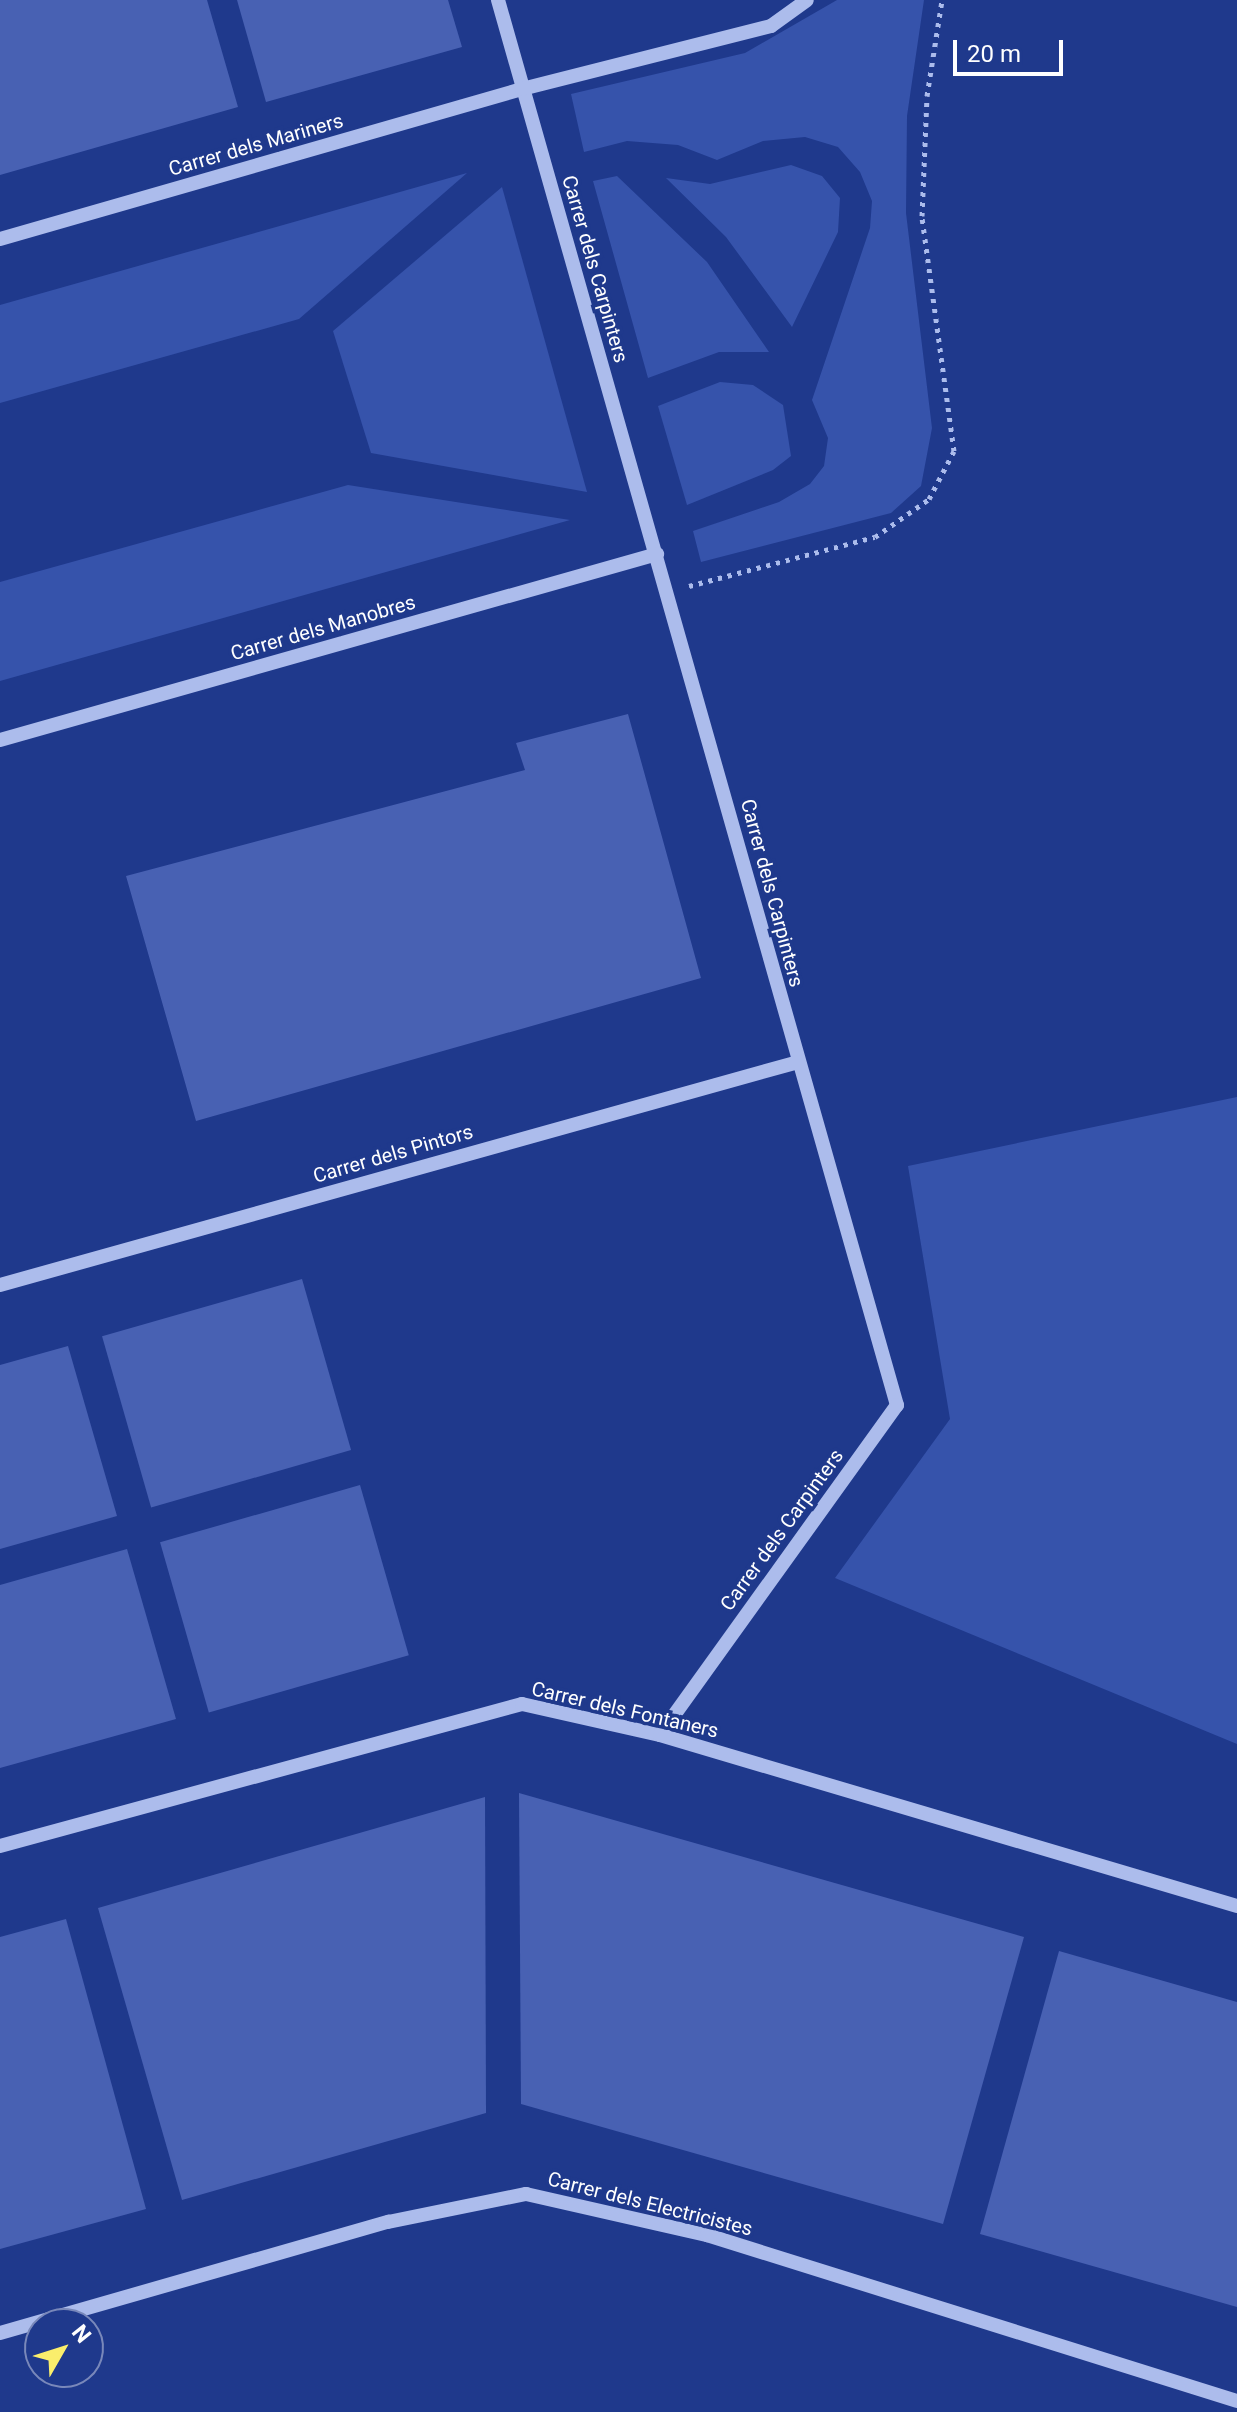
<!DOCTYPE html>
<html>
<head>
<meta charset="utf-8">
<style>
	body { margin:0 }
	#map { position:relative; width:1237px; height:2412px; overflow:hidden; background:#1f398c; font-family:Roboto,sans-serif }
	div>[style] { position:absolute }
	[style*='--x'] { left:calc(var(--x)*1px); top:calc(var(--y)*1px); width:calc(var(--w)*1px); rotate:calc(var(--a)*1deg) }
	.green>* { inset:0; background:#3653ab }
	.building>* { inset:0; background:#4861b3; transform-origin:0 0 }
	.path>* { height:5px; margin-top:-2.5px; transform-origin:0; background:repeating-linear-gradient(90deg,#acbcec 0 4px,transparent 0 10px) }
	.minor>* { height:14px; margin:-7px; padding:0 7px; transform-origin:7px; border-radius:7px; background:#acbcec }
	span { translate:-50% -50%; white-space:nowrap; text-align:center; line-height:1.15; -webkit-text-stroke:7px #1f398c; paint-order:stroke }
	.street-label { font-size:20px; color:#fff }
	.north { position:absolute; left:24px; top:2308px; width:80px; height:80px; box-sizing:border-box; background:#1f398c; border:2px solid #7988ba; border-radius:50%; rotate:51deg; font-size:22px; font-weight:700; line-height:32px; text-align:center; color:#fff }
	.north::after { content:''; display:block; margin:auto; width:28px; height:36px; background:#faee6c; clip-path:polygon(50% 0,100% 100%,50% 72%,0 100%) }
	.scale { position:absolute; left:953px; top:40px; width:110px; height:36px; box-sizing:border-box; border:4px solid #fff; border-top:0; padding-left:10px; font-size:24px; line-height:28px; white-space:nowrap; color:#fff; -webkit-text-stroke:6px #1f398c; paint-order:stroke }
</style>
</head>
<body>
<div id="map">
	<div class="green">
		<div style="clip-path:polygon(837px 0,924px 0,907px 116px,906px 213px,932px 428px,921px 486px,891px 513px,701px 562px,693px 531px,779px 502px,810px 484px,824px 466px,828px 438px,812px 400px,870px 228px,872px 201px,860px 172px,838px 147px,805px 137px,763px 141px,717px 160px,678px 145px,627px 141px,584px 152px,571px 94px,745px 53px)"></div>
		<div style="clip-path:polygon(791px 165px,822px 176px,840px 198px,838px 232px,792px 327px,726px 237px,666px 178px,710px 184px)"></div>
		<div style="clip-path:polygon(467px 173px,299px 319px,0 403px,0 305px)"></div>
		<div style="clip-path:polygon(617px 176px,707px 262px,769px 352px,719px 352px,648px 378px,593px 181px)"></div>
		<div style="clip-path:polygon(502px 187px,587px 492px,371px 453px,333px 331px)"></div>
		<div style="clip-path:polygon(720px 382px,753px 385px,783px 405px,791px 456px,773px 470px,687px 505px,658px 406px)"></div>
		<div style="clip-path:polygon(348px 485px,570px 520px,0 681px,0 582px)"></div>
		<div style="clip-path:polygon(1237px 1097px,1237px 1744px,835px 1578px,950px 1419px,908px 1166px)"></div>
	</div>
	<div class="building">
		<div style="clip-path:polygon(0 0,207px 0,238px 107px,0 175px)"></div>
		<div style="clip-path:polygon(237px 0,448px 0,462px 47px,266px 102px)"></div>
		<div style="clip-path:polygon(628px 714px,701px 978px,196px 1121px,126px 876px,525px 770px,516px 743px)"></div>
		<div style="left:302px;top:1279px;width:178px;height:208px;rotate:74deg"></div>
		<div style="clip-path:polygon(68px 1346px,117px 1516px,0 1549px,0 1365px)"></div>
		<div style="left:360px;top:1485px;width:177px;height:208px;rotate:74deg"></div>
		<div style="clip-path:polygon(127px 1549px,176px 1719px,0 1768px,0 1585px)"></div>
		<div style="clip-path:polygon(519px 1793px,1024px 1937px,943px 2224px,521px 2104px)"></div>
		<div style="clip-path:polygon(485px 1797px,486px 2113px,182px 2200px,98px 1908px)"></div>
		<div style="clip-path:polygon(66px 1919px,146px 2209px,0 2249px,0 1937px)"></div>
		<div style="clip-path:polygon(1059px 1951px,1237px 2002px,1237px 2307px,980px 2234px)"></div>
	</div>
	<div class="path">
		<div style="--x:689;--y:586;--w:192;--a:-14.8"></div>
		<div style="--x:875;--y:537;--w:66;--a:-35.1"></div>
		<div style="--x:929;--y:499;--w:54;--a:-62.5"></div>
		<div style="--x:954;--y:451;--w:237;--a:-97.8"></div>
		<div style="--x:922;--y:216;--w:120;--a:-87.6"></div>
		<div style="--x:927;--y:96;--w:97;--a:-81.1"></div>
	</div>
	<div class="minor">
		<div style="--x:498;--y:0;--w:1461;--a:74.15"></div>
		<div style="--x:897;--y:1405;--w:406;--a:125.7"></div>
		<div style="--x:0;--y:239;--w:543;--a:-16.03"></div>
		<div style="--x:522;--y:89;--w:257;--a:-14.2"></div>
		<div style="--x:771;--y:26;--w:44;--a:-35.8"></div>
		<div style="--x:0;--y:740;--w:683;--a:-15.81"></div>
		<div style="--x:0;--y:1285;--w:829;--a:-15.61"></div>
		<div style="--x:0;--y:1846;--w:541;--a:-15.22"></div>
		<div style="--x:522;--y:1704;--w:141;--a:12.7"></div>
		<div style="--x:660;--y:1735;--w:602;--a:16.51"></div>
		<div style="--x:0;--y:2333;--w:404;--a:-16"></div>
		<div style="--x:388;--y:2222;--w:141;--a:-11.5"></div>
		<div style="--x:526;--y:2194;--w:186;--a:12.8"></div>
		<div style="--x:707;--y:2235;--w:555;--a:17.39"></div>
	</div>
	<div class="street-label">
		<span style="left:256px;top:145px;rotate:-16deg">Carrer dels Mariners</span>
		<span style="left:595px;top:269px;rotate:74deg">Carrer dels Carpinters</span>
		<span style="left:323px;top:628px;rotate:-16deg">Carrer dels Manobres</span>
		<span style="left:772px;top:893px;rotate:75deg">Carrer dels Carpinters</span>
		<span style="left:393px;top:1154px;rotate:-16deg">Carrer dels Pintors</span>
		<span style="left:782px;top:1530px;rotate:-54deg">Carrer dels Carpinters</span>
		<span style="left:625px;top:1710px;rotate:13deg">Carrer dels Fontaners</span>
		<span style="left:650px;top:2204px;rotate:14deg">Carrer dels Electricistes</span>
	</div>
	<div class="north">N</div>
	<div class="scale">20 m</div>
</div>
</body>
</html>
